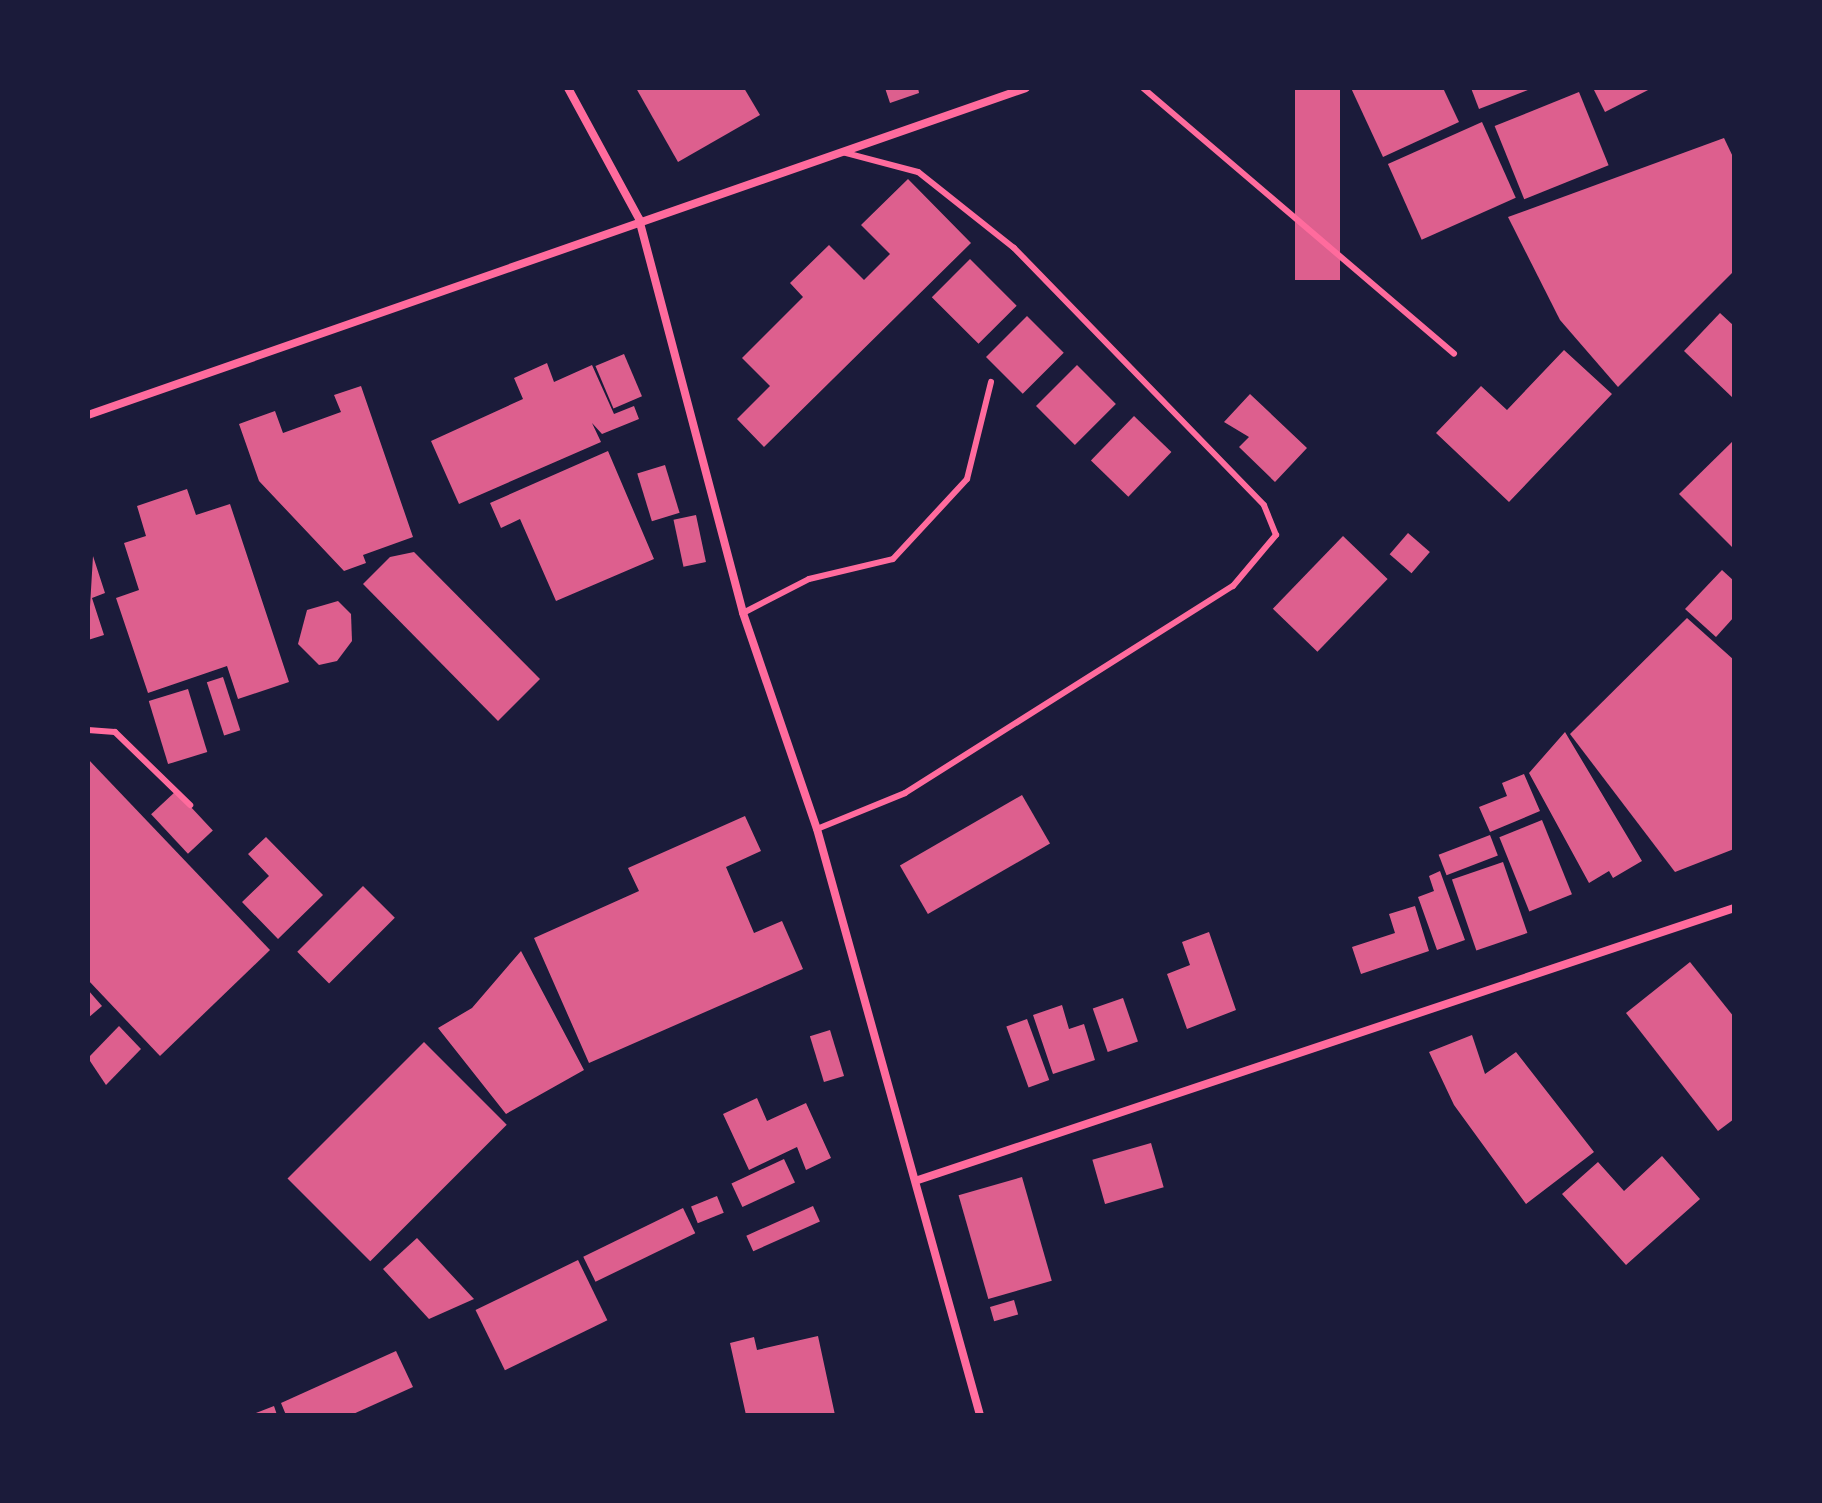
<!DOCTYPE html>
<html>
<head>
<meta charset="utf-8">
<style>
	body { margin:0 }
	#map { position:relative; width:1822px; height:1503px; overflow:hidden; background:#1b1b3a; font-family:"Sofia Sans Condensed",sans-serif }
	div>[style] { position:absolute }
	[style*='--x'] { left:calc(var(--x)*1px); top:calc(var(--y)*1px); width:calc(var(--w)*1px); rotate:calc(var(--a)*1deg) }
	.building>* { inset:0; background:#dd5f8e; transform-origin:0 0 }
	.service>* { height:6px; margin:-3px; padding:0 3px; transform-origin:3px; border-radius:3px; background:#ff6b9d }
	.minor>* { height:8px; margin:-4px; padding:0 4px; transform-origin:4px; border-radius:4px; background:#ff6b9d }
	span { translate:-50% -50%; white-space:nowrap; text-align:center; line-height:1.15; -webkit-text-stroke:6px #1b1b3a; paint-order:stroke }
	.frame { position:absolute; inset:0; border:90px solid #1b1b3a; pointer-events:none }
</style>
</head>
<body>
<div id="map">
	<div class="building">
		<div style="clip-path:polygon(636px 88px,744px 88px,760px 115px,678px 162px)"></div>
		<div style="clip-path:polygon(885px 88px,918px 88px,919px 93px,890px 103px)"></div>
		<div style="left:1295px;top:88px;width:45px;height:192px"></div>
		<div style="clip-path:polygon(1351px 88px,1443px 88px,1459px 122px,1383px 157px)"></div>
		<div style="clip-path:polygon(1471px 88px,1533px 88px,1479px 109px)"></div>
		<div style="clip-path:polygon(1593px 88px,1652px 88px,1605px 112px)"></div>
		<div style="left:1579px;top:92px;width:79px;height:91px;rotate:68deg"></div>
		<div style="left:1482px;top:122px;width:83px;height:103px;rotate:66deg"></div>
		<div style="clip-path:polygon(1724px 138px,1734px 159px,1734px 271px,1618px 387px,1560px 320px,1508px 217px)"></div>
		<div style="clip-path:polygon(908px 179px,971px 243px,764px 447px,737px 419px,770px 386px,742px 358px,803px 297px,790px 283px,829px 245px,864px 280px,890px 254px,861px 225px)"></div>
		<div style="left:970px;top:259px;width:66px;height:54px;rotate:45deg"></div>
		<div style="clip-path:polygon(1720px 313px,1734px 326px,1734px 399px,1684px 351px)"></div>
		<div style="left:1027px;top:316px;width:52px;height:58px;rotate:45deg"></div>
		<div style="clip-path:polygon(1564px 350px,1612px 394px,1509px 502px,1436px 433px,1481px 386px,1507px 410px)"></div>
		<div style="left:624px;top:354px;width:46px;height:31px;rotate:67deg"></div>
		<div style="clip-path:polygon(547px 363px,554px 382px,592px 365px,614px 414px,634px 406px,639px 419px,602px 434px,592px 423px,601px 442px,459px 504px,431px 441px,523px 399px,514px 378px)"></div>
		<div style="left:1077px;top:365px;width:55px;height:58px;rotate:45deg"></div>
		<div style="clip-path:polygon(361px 386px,413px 537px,363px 555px,366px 563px,344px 571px,259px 481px,239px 424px,275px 411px,283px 433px,341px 412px,334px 395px)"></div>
		<div style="clip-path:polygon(1250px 394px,1307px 448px,1275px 482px,1239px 447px,1249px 437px,1224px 422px)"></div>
		<div style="left:1134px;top:416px;width:52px;height:62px;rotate:44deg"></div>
		<div style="clip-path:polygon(1734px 440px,1734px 549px,1679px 494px)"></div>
		<div style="clip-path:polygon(608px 451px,654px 559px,556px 601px,520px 519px,501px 528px,490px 503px)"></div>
		<div style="left:665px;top:465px;width:50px;height:29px;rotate:73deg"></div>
		<div style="clip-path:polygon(187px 489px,196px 515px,230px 504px,289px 682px,238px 699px,227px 666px,148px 693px,116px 598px,139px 590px,124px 543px,146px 536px,137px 506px)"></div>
		<div style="left:696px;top:515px;width:48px;height:23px;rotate:78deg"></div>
		<div style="left:1408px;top:533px;width:29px;height:28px;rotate:41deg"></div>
		<div style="left:1343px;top:536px;width:62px;height:101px;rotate:44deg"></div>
		<div style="clip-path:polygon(414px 552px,540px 679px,498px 721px,363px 584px,390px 557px)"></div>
		<div style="clip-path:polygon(93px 556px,105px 593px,92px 598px,104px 635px,88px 640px)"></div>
		<div style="clip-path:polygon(1722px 570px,1734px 581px,1734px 617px,1716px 637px,1685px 609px)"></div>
		<div style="clip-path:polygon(338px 601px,351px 614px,352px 641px,337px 661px,319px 665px,298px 644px,307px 610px)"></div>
		<div style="clip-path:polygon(1687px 618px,1734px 660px,1734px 849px,1675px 872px,1570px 734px)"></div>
		<div style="left:223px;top:677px;width:56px;height:17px;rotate:72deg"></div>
		<div style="left:188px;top:689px;width:66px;height:41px;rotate:73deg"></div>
		<div style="clip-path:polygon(1565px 732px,1642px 861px,1613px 878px,1609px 871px,1589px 883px,1529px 773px)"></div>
		<div style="clip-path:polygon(88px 759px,270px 950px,160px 1056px,88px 980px)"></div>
		<div style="clip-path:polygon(1524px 774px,1540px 811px,1490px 832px,1479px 807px,1507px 796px,1502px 783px)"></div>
		<div style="left:176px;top:791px;width:54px;height:34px;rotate:47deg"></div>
		<div style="left:1022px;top:795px;width:56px;height:141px;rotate:60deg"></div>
		<div style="clip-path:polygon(745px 816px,761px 851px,726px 867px,754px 933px,782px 921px,803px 969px,589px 1063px,534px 938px,639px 891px,628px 868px)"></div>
		<div style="left:1542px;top:820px;width:80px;height:46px;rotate:68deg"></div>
		<div style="left:1490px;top:835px;width:22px;height:55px;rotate:69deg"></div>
		<div style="clip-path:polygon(266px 837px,323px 895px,278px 939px,242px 902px,269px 876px,248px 854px)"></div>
		<div style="left:1503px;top:862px;width:75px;height:54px;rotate:71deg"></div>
		<div style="clip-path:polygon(1440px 871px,1465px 940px,1437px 950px,1418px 897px,1434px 891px,1429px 876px)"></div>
		<div style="left:363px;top:886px;width:45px;height:93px;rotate:45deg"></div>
		<div style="clip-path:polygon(1415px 906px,1429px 951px,1361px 974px,1352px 947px,1395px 933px,1389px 914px)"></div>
		<div style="clip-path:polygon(1209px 932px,1236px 1010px,1187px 1029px,1167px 974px,1190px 965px,1182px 942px)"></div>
		<div style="clip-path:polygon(521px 951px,584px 1070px,506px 1114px,438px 1028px,472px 1008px)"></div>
		<div style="clip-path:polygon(1690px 962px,1734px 1017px,1734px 1119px,1718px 1131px,1626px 1013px)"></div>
		<div style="clip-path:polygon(88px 990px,102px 1006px,88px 1018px)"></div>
		<div style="left:1123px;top:998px;width:46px;height:32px;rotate:71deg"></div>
		<div style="clip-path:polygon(1062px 1005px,1069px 1029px,1084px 1024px,1095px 1060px,1053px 1074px,1033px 1015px)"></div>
		<div style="left:1027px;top:1019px;width:65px;height:22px;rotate:70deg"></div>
		<div style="clip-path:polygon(119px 1026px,141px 1049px,106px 1085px,88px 1058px)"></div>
		<div style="left:830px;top:1030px;width:48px;height:21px;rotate:73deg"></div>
		<div style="clip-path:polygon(1472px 1035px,1485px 1074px,1516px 1052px,1594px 1152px,1526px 1204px,1454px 1105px,1429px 1052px)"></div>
		<div style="left:424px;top:1042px;width:117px;height:193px;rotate:45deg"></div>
		<div style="clip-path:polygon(757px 1098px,767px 1121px,806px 1103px,831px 1158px,806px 1170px,797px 1147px,749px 1170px,723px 1114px)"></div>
		<div style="left:1151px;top:1143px;width:46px;height:61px;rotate:74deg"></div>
		<div style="clip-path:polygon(1662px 1156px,1700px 1199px,1626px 1265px,1562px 1194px,1598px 1162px,1624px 1191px)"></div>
		<div style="left:784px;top:1159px;width:26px;height:58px;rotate:65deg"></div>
		<div style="left:1022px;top:1177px;width:108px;height:66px;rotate:74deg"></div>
		<div style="left:717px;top:1196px;width:18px;height:28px;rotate:68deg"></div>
		<div style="left:813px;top:1206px;width:17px;height:73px;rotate:66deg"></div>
		<div style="left:683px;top:1208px;width:28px;height:111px;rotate:64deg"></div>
		<div style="clip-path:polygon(417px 1238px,474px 1299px,429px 1319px,383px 1269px)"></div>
		<div style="left:578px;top:1260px;width:67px;height:114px;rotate:64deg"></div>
		<div style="left:1014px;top:1300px;width:15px;height:25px;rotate:74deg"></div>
		<div style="clip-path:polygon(818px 1336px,835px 1415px,746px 1415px,730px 1343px,754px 1337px,757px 1350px)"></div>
		<div style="clip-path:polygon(396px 1351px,413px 1387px,351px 1415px,286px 1415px,281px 1403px)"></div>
		<div style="clip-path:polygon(274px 1406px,277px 1415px,251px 1415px)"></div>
	</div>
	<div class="service">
		<div style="--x:1143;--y:88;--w:409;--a:40.5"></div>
		<div style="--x:743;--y:613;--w:74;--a:-27.3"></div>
		<div style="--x:809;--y:579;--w:86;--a:-13.4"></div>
		<div style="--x:893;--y:559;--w:109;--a:-47.2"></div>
		<div style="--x:967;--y:479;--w:100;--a:-76.1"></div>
		<div style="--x:88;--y:730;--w:27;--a:4"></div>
		<div style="--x:115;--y:732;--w:105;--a:44.2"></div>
		<div style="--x:817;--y:829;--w:95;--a:-22.2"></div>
		<div style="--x:905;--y:793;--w:388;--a:-32.3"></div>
		<div style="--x:1233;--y:586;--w:67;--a:-49.9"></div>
		<div style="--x:1276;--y:535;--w:32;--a:-112"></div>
		<div style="--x:1264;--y:505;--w:359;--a:-134.2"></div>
		<div style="--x:1014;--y:248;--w:122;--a:-141.6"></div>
		<div style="--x:918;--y:172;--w:79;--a:-165.3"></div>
	</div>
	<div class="minor">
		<div style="--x:568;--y:88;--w:149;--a:61.5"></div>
		<div style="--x:639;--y:219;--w:407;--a:75.2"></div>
		<div style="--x:743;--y:613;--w:228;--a:71.1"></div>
		<div style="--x:817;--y:829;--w:608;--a:74.46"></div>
		<div style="--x:88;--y:415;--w:993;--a:-19.22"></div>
		<div style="--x:918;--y:1180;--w:860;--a:-18.43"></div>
	</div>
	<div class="frame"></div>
</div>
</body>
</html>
